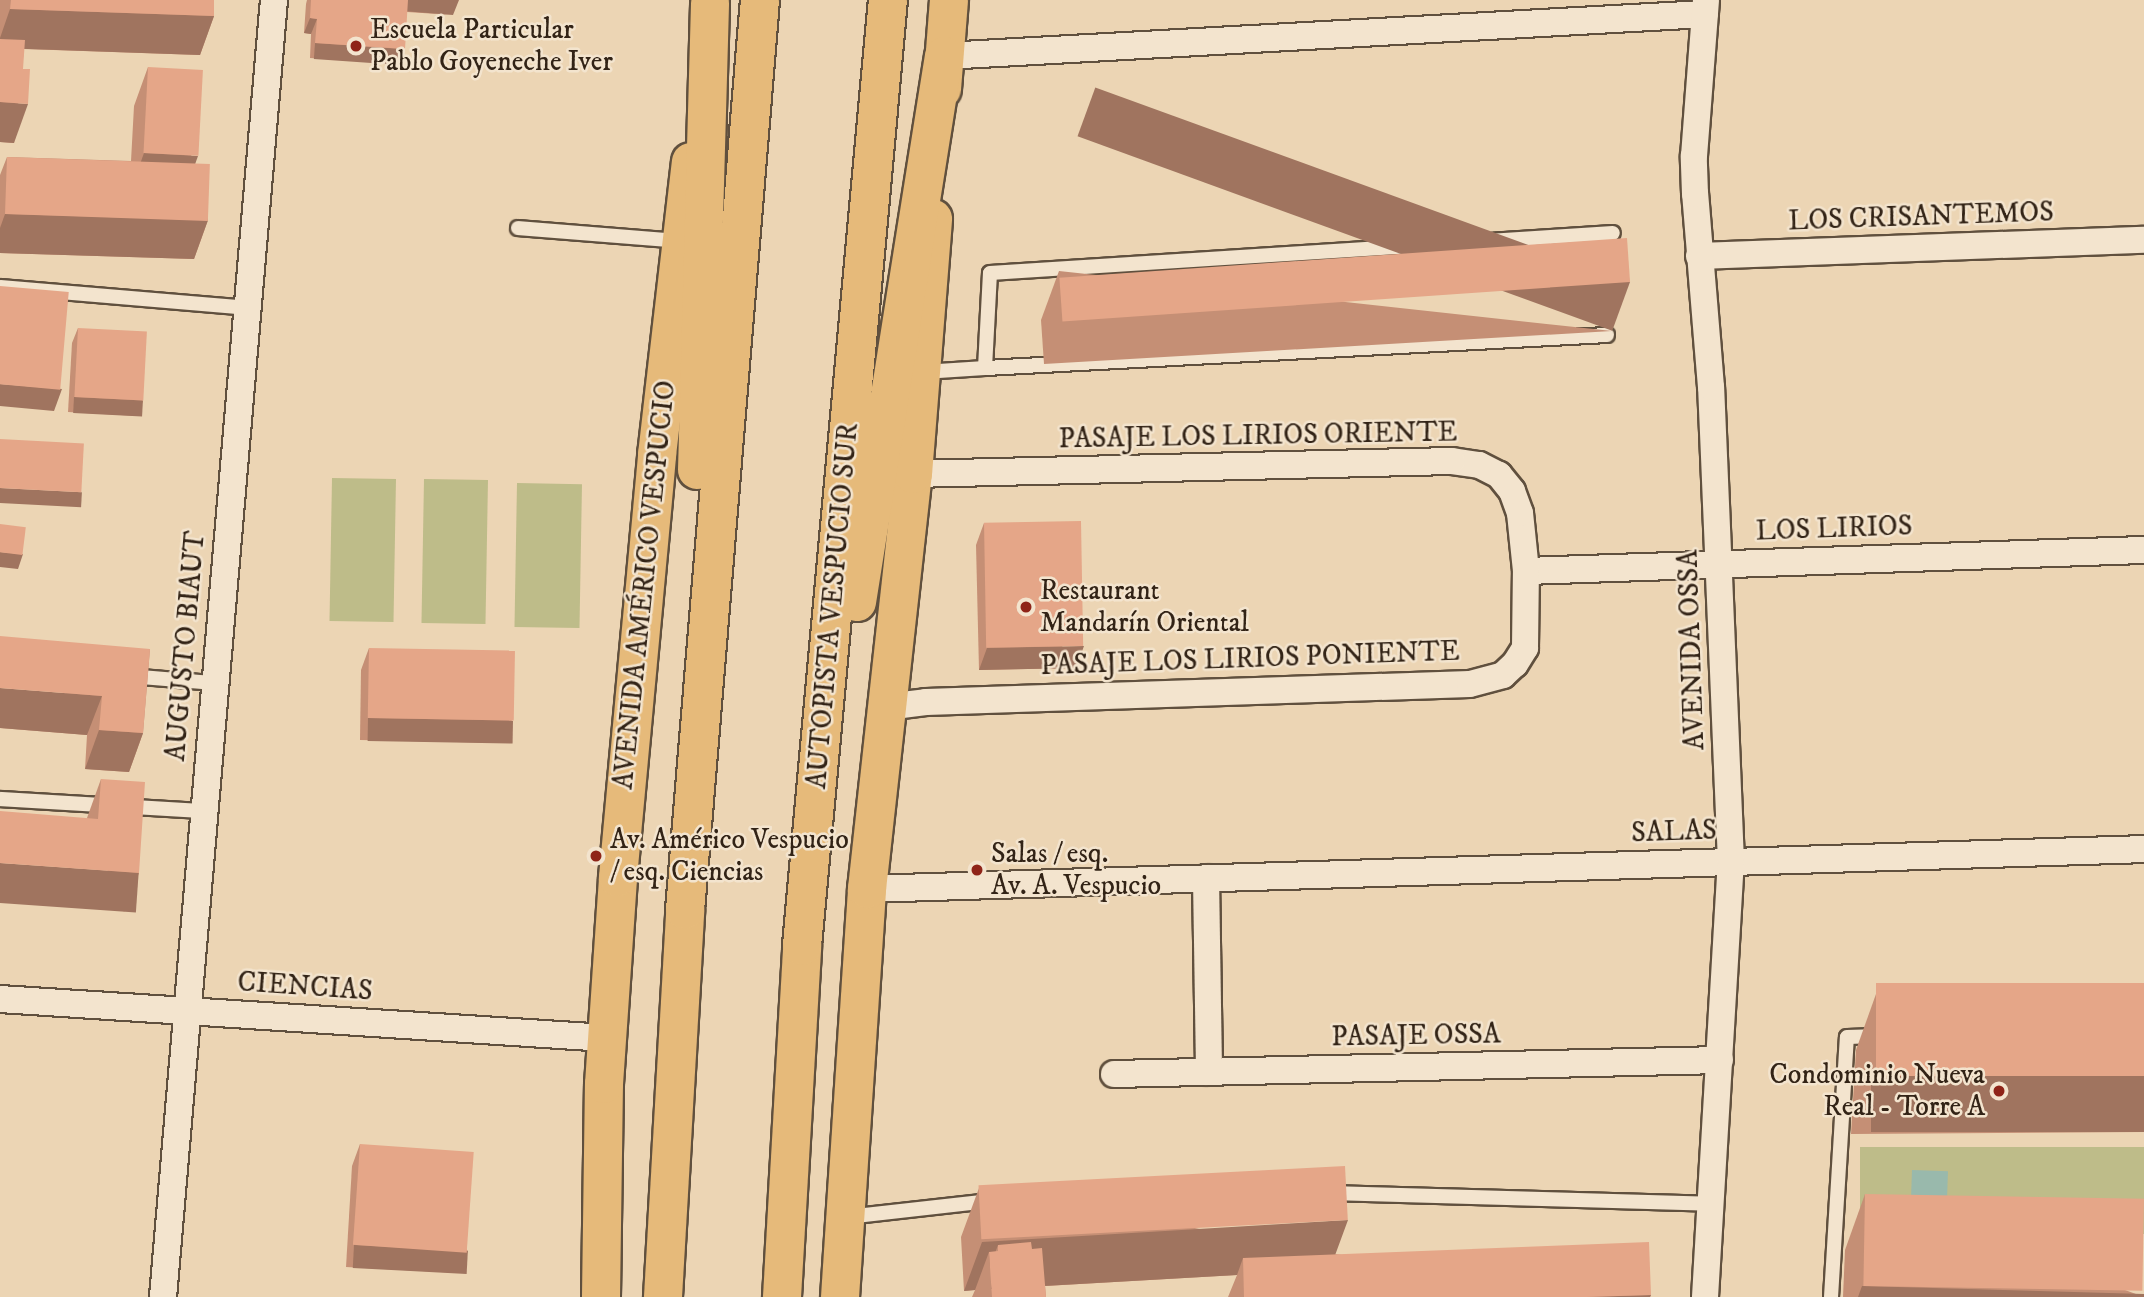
<!DOCTYPE html>
<html>
<head>
<meta charset="utf-8">
<style>
	body { margin:0 }
	#map { position:relative; width:2144px; height:1297px; overflow:hidden; background:#ecd5b4; font-family:"IM FELL DW Pica",serif }
	div>[style] { position:absolute }
	[style*='--x'] { left:calc(var(--x)*1px); top:calc(var(--y)*1px); width:calc(var(--w)*1px); rotate:calc(var(--a)*1deg) }
	.green>* { inset:0; background:#bebc89; transform-origin:0 0 }
	.water>* { inset:0; background:#99b9ac; transform-origin:0 0 }
	.roads { filter:drop-shadow(2px 0 #60503e) drop-shadow(-2px 0 #60503e) drop-shadow(0 2px #60503e) drop-shadow(0 -2px #60503e) }
	.lane>* { height:14px; margin:-7px; padding:0 7px; transform-origin:7px; border-radius:7px; background:#f3e4ce }
	.street>* { height:26px; margin:-13px; padding:0 13px; transform-origin:13px; border-radius:13px; background:#f3e4ce }
	.primary>* { height:38px; margin:-19px; padding:0 19px; transform-origin:19px; border-radius:19px; background:#e6ba7a }
	.highway>* { height:38px; margin:-19px; padding:0 19px; transform-origin:19px; border-radius:19px; background:#e6ba7a }
	.wall>* { inset:0; background:#c58f75 }
	.shaded-wall>* { inset:0; background:#a0745f; transform-origin:0 0 }
	.building>* { inset:0; background:#e5a688; transform-origin:0 0 }
	.dots>* { width:19px; height:19px; translate:-50% -50%; box-sizing:border-box; border:4px solid #f3e4ce; border-radius:50% }
	span { translate:-50% -50%; white-space:nowrap; text-align:center; line-height:1.15; -webkit-text-stroke:5px #f3e4ce; paint-order:stroke }
	.poi-label { font-size:28px; color:#322316 }
	.left { translate:0 -50%; text-align:left }
	.right { translate:-100% -50%; text-align:right }
	.street-label { font-size:28px; color:#322316 }
</style>
</head>
<body>
<div id="map">
	<div class="green">
		<div style="left:332px;top:478px;width:64px;height:143px;rotate:1deg"></div>
		<div style="left:424px;top:479px;width:64px;height:144px;rotate:1deg"></div>
		<div style="left:517px;top:483px;width:65px;height:144px;rotate:1deg"></div>
		<div style="left:2144px;top:1147px;width:87px;height:284px;rotate:90deg"></div>
	</div>
	<div class="water">
		<div style="left:1912px;top:1170px;width:36px;height:46px;rotate:2deg"></div>
	</div>
	<div class="roads">
		<div class="lane">
			<div style="--x:518;--y:228;--w:163;--a:4.6"></div>
			<div style="--x:0;--y:287;--w:249;--a:4.8"></div>
			<div style="--x:1607;--y:335;--w:623;--a:176.96"></div>
			<div style="--x:985;--y:368;--w:95;--a:-87"></div>
			<div style="--x:990;--y:273;--w:624;--a:-3.67"></div>
			<div style="--x:923;--y:372;--w:62;--a:-3.7"></div>
			<div style="--x:130;--y:676;--w:84;--a:4.8"></div>
			<div style="--x:0;--y:799;--w:203;--a:3.4"></div>
			<div style="--x:1328;--y:1193;--w:384;--a:1.6"></div>
			<div style="--x:847;--y:1217;--w:144;--a:-6.4"></div>
			<div style="--x:1831;--y:1297;--w:260;--a:-86.5"></div>
			<div style="--x:1847;--y:1037;--w:32;--a:-2"></div>
		</div>
		<div class="street">
			<div style="--x:944;--y:56;--w:762;--a:-3.16"></div>
			<div style="--x:1699;--y:256;--w:445;--a:-2.1"></div>
			<div style="--x:1526;--y:571;--w:618;--a:-1.95"></div>
			<div style="--x:886;--y:707;--w:40;--a:-7.1"></div>
			<div style="--x:926;--y:702;--w:544;--a:-1.9"></div>
			<div style="--x:1470;--y:684;--w:34;--a:-15"></div>
			<div style="--x:1503;--y:675;--w:16;--a:-43"></div>
			<div style="--x:1515;--y:664;--w:19;--a:-58"></div>
			<div style="--x:1525;--y:648;--w:77;--a:-89.3"></div>
			<div style="--x:1526;--y:571;--w:58;--a:-95.9"></div>
			<div style="--x:1520;--y:513;--w:23;--a:-110"></div>
			<div style="--x:1512;--y:491;--w:21;--a:-129"></div>
			<div style="--x:1499;--y:475;--w:22;--a:-153"></div>
			<div style="--x:1479;--y:465;--w:27;--a:-172"></div>
			<div style="--x:1452;--y:461;--w:539;--a:178.62"></div>
			<div style="--x:1206;--y:878;--w:194;--a:89.1"></div>
			<div style="--x:867;--y:889;--w:1278;--a:-1.79"></div>
			<div style="--x:0;--y:999;--w:608;--a:3.68"></div>
			<div style="--x:1114;--y:1074;--w:606;--a:-1.32"></div>
			<div style="--x:163;--y:1297;--w:1302;--a:-85.11"></div>
			<div style="--x:1705;--y:1297;--w:436;--a:-86.6"></div>
			<div style="--x:1731;--y:862;--w:475;--a:-92.4"></div>
			<div style="--x:1711;--y:387;--w:194;--a:-94.7"></div>
			<div style="--x:1695;--y:194;--w:38;--a:-92"></div>
			<div style="--x:1694;--y:156;--w:156;--a:-85.6"></div>
		</div>
		<div class="primary">
			<div style="--x:942;--y:89;--w:89;--a:-85.5"></div>
			<div style="--x:601;--y:1297;--w:213;--a:-89.2"></div>
			<div style="--x:604;--y:1084;--w:207;--a:-86.1"></div>
			<div style="--x:618;--y:877;--w:424;--a:-84.7"></div>
			<div style="--x:657;--y:455;--w:295;--a:-83.4"></div>
			<div style="--x:840;--y:1297;--w:409;--a:-86.2"></div>
			<div style="--x:867;--y:889;--w:418;--a:-83.7"></div>
			<div style="--x:913;--y:474;--w:256;--a:-85.5"></div>
		</div>
		<div class="highway">
			<div style="--x:697;--y:470;--w:467;--a:-88.4"></div>
			<div style="--x:857;--y:602;--w:553;--a:-80.95"></div>
			<div style="--x:663;--y:1297;--w:388;--a:-86.7"></div>
			<div style="--x:685;--y:910;--w:913;--a:-85.29"></div>
			<div style="--x:782;--y:1297;--w:352;--a:-86.7"></div>
			<div style="--x:802;--y:946;--w:950;--a:-84.81"></div>
		</div>
	</div>
	<div class="wall">
		<div style="clip-path:polygon(0 0,214px 0,214px 16px,200px 55px,24px 49px,14px 143px,0 142px)"></div>
		<div style="clip-path:polygon(307px 0,311px 0,453px 15px,407px 12px,399px 64px,310px 58px,311px 34px,304px 33px,306px 4px)"></div>
		<div style="clip-path:polygon(148px 67px,195px 163px,208px 220px,194px 259px,0 253px,0 175px,7px 157px,131px 161px,134px 106px)"></div>
		<div style="clip-path:polygon(1059px 271px,1612px 331px,1044px 364px,1041px 320px)"></div>
		<div style="clip-path:polygon(78px 328px,143px 401px,138px 416px,68px 412px,72px 343px)"></div>
		<div style="clip-path:polygon(984px 523px,1076px 668px,979px 670px,976px 545px)"></div>
		<div style="clip-path:polygon(369px 648px,513px 721px,505px 743px,360px 740px,361px 670px)"></div>
		<div style="clip-path:polygon(150px 649px,143px 733px,129px 772px,85px 769px,87px 735px,0 728px)"></div>
		<div style="clip-path:polygon(101px 779px,139px 873px,124px 912px,87px 818px)"></div>
		<div style="clip-path:polygon(2144px 983px,2144px 1132px,1851px 1134px,1856px 1050px,1876px 994px)"></div>
		<div style="clip-path:polygon(360px 1144px,468px 1251px,460px 1273px,346px 1267px,352px 1166px)"></div>
		<div style="clip-path:polygon(979px 1188px,1335px 1254px,1651px 1295px,1650px 1297px,1228px 1297px,1237px 1275px,1045px 1286px,1046px 1297px,972px 1297px,975px 1290px,964px 1291px,961px 1237px)"></div>
		<div style="clip-path:polygon(1865px 1194px,2144px 1297px,1843px 1297px,1845px 1250px)"></div>
	</div>
	<div class="shaded-wall">
		<div style="clip-path:polygon(407px 0,459px 0,453px 15px,403px 11px)"></div>
		<div style="clip-path:polygon(10px 9px,214px 16px,200px 55px,0 48px,0 38px)"></div>
		<div style="clip-path:polygon(310px 18px,317px 19px,311px 34px,304px 33px)"></div>
		<div style="left:315px;top:43px;width:90px;height:16px;rotate:4deg"></div>
		<div style="clip-path:polygon(0 102px,28px 104px,14px 143px,0 142px)"></div>
		<div style="clip-path:polygon(144px 153px,198px 156px,184px 195px,130px 192px)"></div>
		<div style="clip-path:polygon(5px 214px,208px 220px,194px 259px,0 253px,0 228px)"></div>
		<div style="left:1630px;top:282px;width:52px;height:569px;rotate:110deg"></div>
		<div style="clip-path:polygon(0 384px,62px 389px,54px 411px,0 406px)"></div>
		<div style="left:74px;top:397px;width:69px;height:16px;rotate:3deg"></div>
		<div style="left:0;top:488px;width:82px;height:15px;rotate:3deg"></div>
		<div style="clip-path:polygon(0 552px,23px 554px,18px 569px,0 567px)"></div>
		<div style="clip-path:polygon(1084px 646px,1076px 668px,979px 670px,987px 648px)"></div>
		<div style="clip-path:polygon(0 688px,102px 696px,87px 735px,0 728px)"></div>
		<div style="left:368px;top:718px;width:145px;height:23px;rotate:1deg"></div>
		<div style="clip-path:polygon(99px 730px,143px 733px,129px 772px,85px 769px)"></div>
		<div style="left:0;top:863px;width:139px;height:40px;rotate:4deg"></div>
		<div style="left:2144px;top:1076px;width:56px;height:273px;rotate:90deg"></div>
		<div style="clip-path:polygon(1348px 1220px,1330px 1269px,1243px 1258px,1237px 1275px,991px 1289px,998px 1251px,998px 1245px,990px 1267px,989px 1252px,975px 1290px,964px 1291px,982px 1242px)"></div>
		<div style="left:354px;top:1245px;width:114px;height:23px;rotate:3deg"></div>
		<div style="clip-path:polygon(1862px 1286px,2144px 1294px,2144px 1297px,1858px 1297px)"></div>
		<div style="clip-path:polygon(1651px 1295px,1650px 1297px,1587px 1297px)"></div>
	</div>
	<div class="building">
		<div style="clip-path:polygon(11px 0,214px 0,214px 16px,10px 9px)"></div>
		<div style="clip-path:polygon(311px 0,408px 0,405px 49px,315px 43px,317px 19px,310px 18px)"></div>
		<div style="clip-path:polygon(0 39px,25px 40px,23px 69px,30px 69px,28px 104px,0 102px)"></div>
		<div style="left:148px;top:67px;width:55px;height:86px;rotate:3deg"></div>
		<div style="left:7px;top:157px;width:203px;height:57px;rotate:2deg"></div>
		<div style="left:1627px;top:238px;width:44px;height:569px;rotate:86deg"></div>
		<div style="left:0;top:286px;width:69px;height:98px;rotate:5deg"></div>
		<div style="left:78px;top:328px;width:69px;height:69px;rotate:3deg"></div>
		<div style="left:0;top:439px;width:84px;height:49px;rotate:3deg"></div>
		<div style="left:1081px;top:521px;width:125px;height:97px;rotate:89deg"></div>
		<div style="left:0;top:524px;width:26px;height:28px;rotate:7deg"></div>
		<div style="clip-path:polygon(0 636px,150px 649px,143px 733px,99px 730px,102px 696px,0 688px)"></div>
		<div style="left:369px;top:648px;width:146px;height:70px;rotate:1deg"></div>
		<div style="clip-path:polygon(101px 779px,145px 782px,139px 873px,0 863px,0 811px,98px 819px)"></div>
		<div style="left:2144px;top:983px;width:93px;height:268px;rotate:90deg"></div>
		<div style="left:360px;top:1144px;width:114px;height:101px;rotate:4deg"></div>
		<div style="left:1345px;top:1166px;width:54px;height:367px;rotate:87deg"></div>
		<div style="left:1865px;top:1194px;width:279px;height:92px;rotate:1deg"></div>
		<div style="clip-path:polygon(1031px 1242px,1032px 1249px,1042px 1248px,1046px 1297px,992px 1297px,989px 1252px,998px 1251px,998px 1245px)"></div>
		<div style="clip-path:polygon(1649px 1242px,1651px 1295px,1587px 1297px,1244px 1297px,1243px 1258px)"></div>
	</div>
	<div class="dots">
		<div style="left:356px;top:46px;background:#8f2418"></div>
		<div style="left:1026px;top:607px;background:#8f2418"></div>
		<div style="left:596px;top:856px;background:#8f2418"></div>
		<div style="left:977px;top:870px;background:#8f2418"></div>
		<div style="left:1999px;top:1091px;background:#8f2418"></div>
	</div>
	<div class="poi-label">
		<span class="left" style="left:370px;top:46px">Escuela Particular<br>Pablo Goyeneche Iver</span>
		<span class="left" style="left:1040px;top:607px">Restaurant<br>Mandarín Oriental</span>
		<span class="left" style="left:610px;top:856px">Av. Américo Vespucio<br>/ esq. Ciencias</span>
		<span class="left" style="left:991px;top:870px">Salas / esq.<br>Av. A. Vespucio</span>
		<span class="right" style="left:1985px;top:1091px">Condominio Nueva<br>Real - Torre A</span>
	</div>
	<div class="street-label">
		<span style="left:1921px;top:217px;rotate:-2deg">LOS CRISANTEMOS</span>
		<span style="left:1258px;top:436px;rotate:-1deg">PASAJE LOS LIRIOS ORIENTE</span>
		<span style="left:1834px;top:529px;rotate:-2deg">LOS LIRIOS</span>
		<span style="left:645px;top:585px;rotate:-84deg">AVENIDA AMÉRICO VESPUCIO</span>
		<span style="left:833px;top:606px;rotate:-85deg">AUTOPISTA VESPUCIO SUR</span>
		<span style="left:186px;top:646px;rotate:-85deg">AUGUSTO BIAUT</span>
		<span style="left:1692px;top:650px;rotate:-92deg">AVENIDA OSSA</span>
		<span style="left:1250px;top:659px;rotate:-2deg">PASAJE LOS LIRIOS PONIENTE</span>
		<span style="left:1674px;top:832px;rotate:-2deg">SALAS</span>
		<span style="left:305px;top:987px;rotate:4deg">CIENCIAS</span>
		<span style="left:1416px;top:1036px;rotate:-1deg">PASAJE OSSA</span>
	</div>
</div>
</body>
</html>
